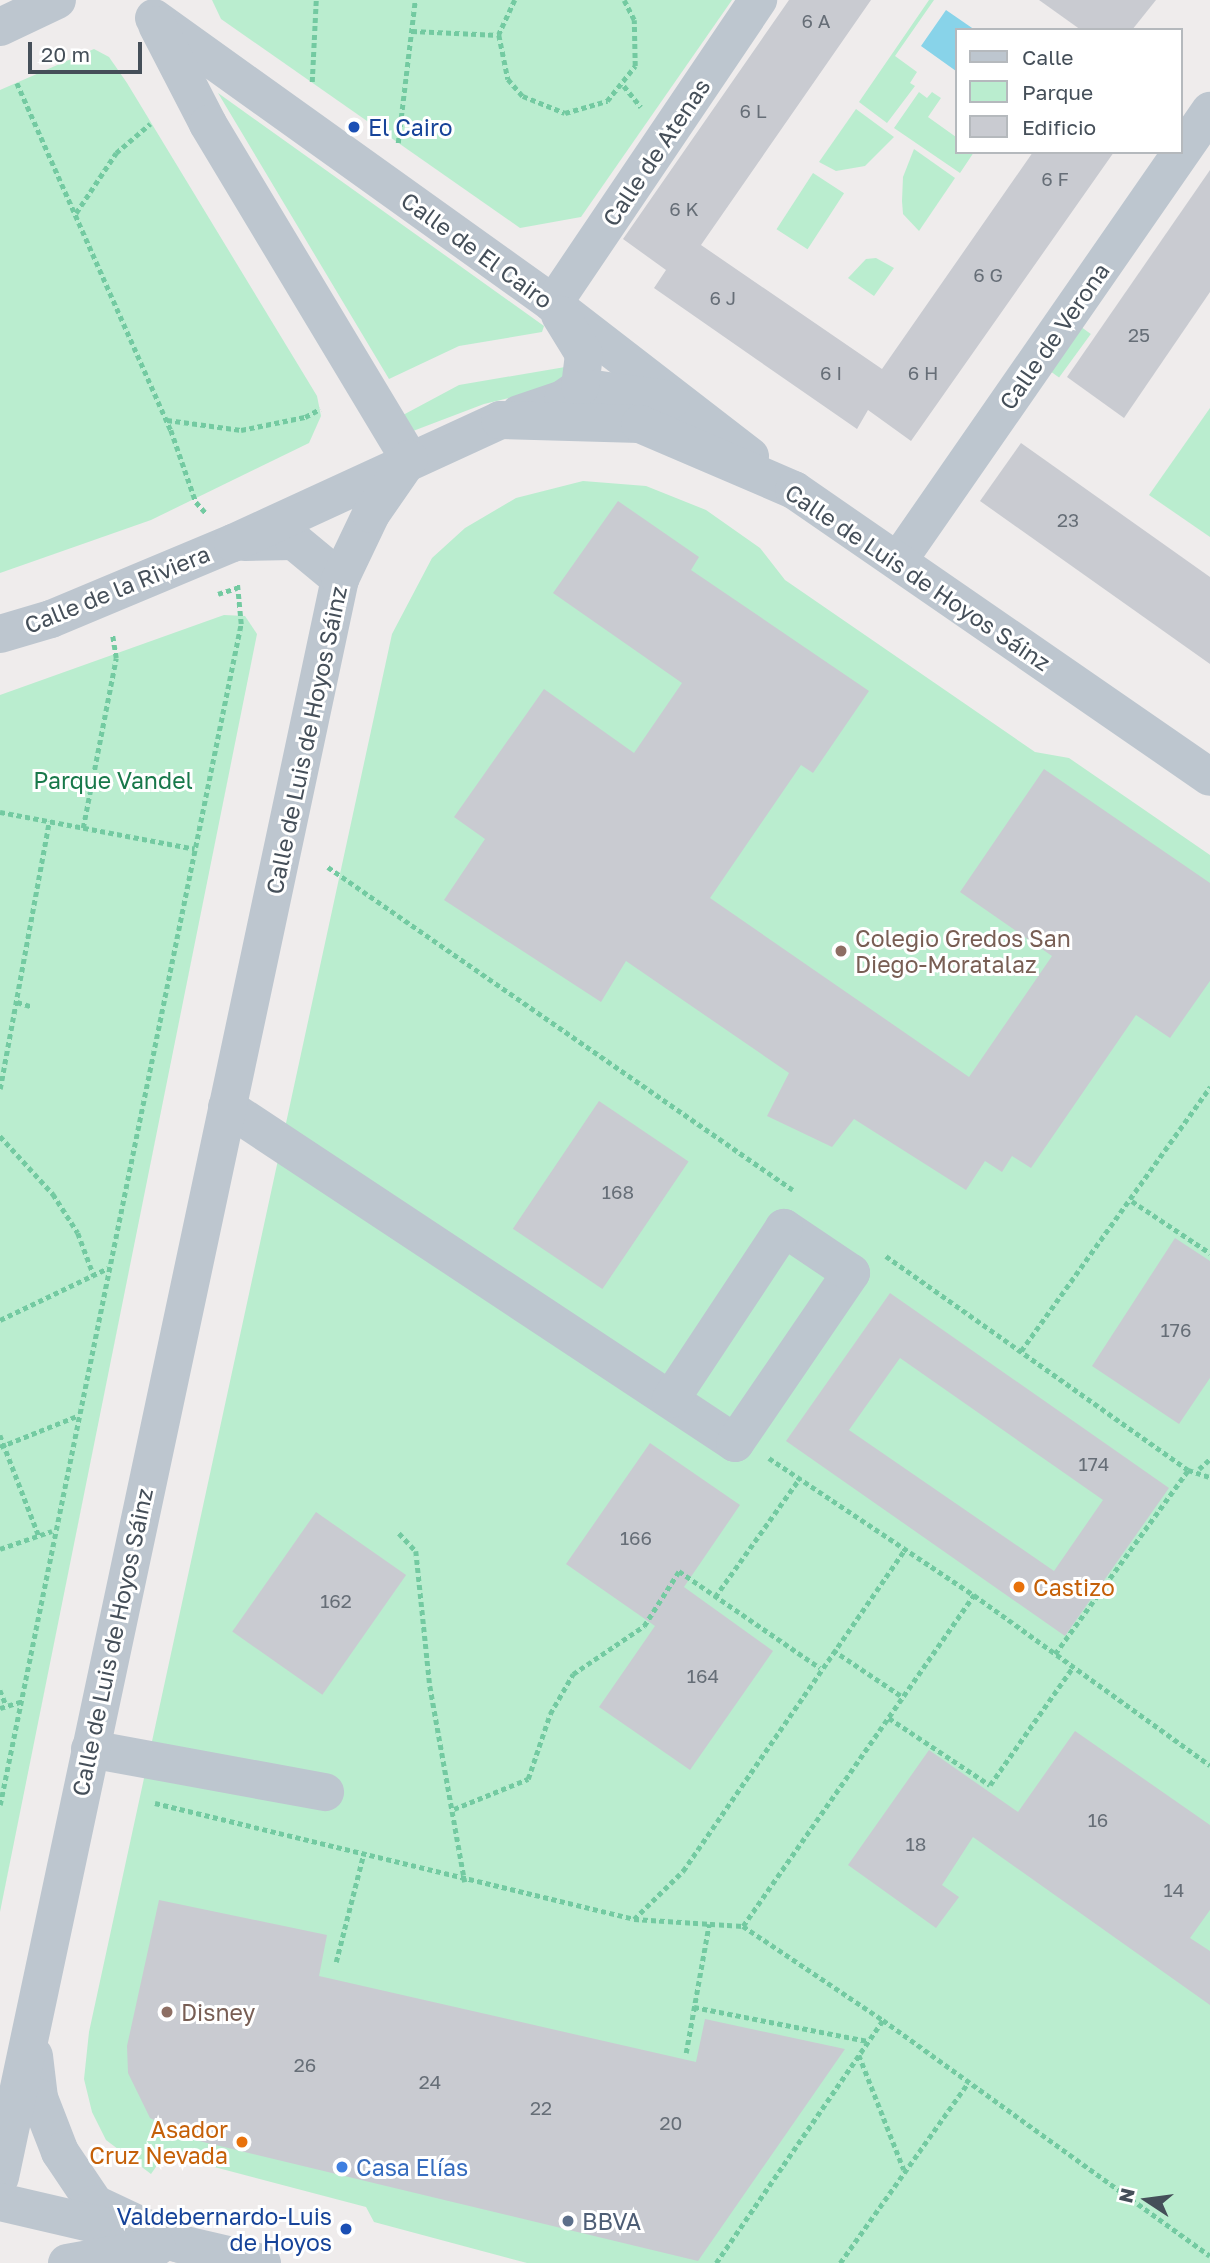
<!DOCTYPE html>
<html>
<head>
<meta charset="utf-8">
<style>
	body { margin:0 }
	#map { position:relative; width:1210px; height:2263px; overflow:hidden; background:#efecec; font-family:"Golos Text",sans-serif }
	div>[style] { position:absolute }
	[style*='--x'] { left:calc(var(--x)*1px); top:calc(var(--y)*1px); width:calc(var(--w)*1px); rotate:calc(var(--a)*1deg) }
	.green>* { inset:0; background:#baedcf; transform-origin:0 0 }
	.water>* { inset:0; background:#88d3e9 }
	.building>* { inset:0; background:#c9cbd1; transform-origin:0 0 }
	.path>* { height:4.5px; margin-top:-2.25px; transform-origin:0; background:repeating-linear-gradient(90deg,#73caa1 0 5px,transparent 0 8.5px) }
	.minor>* { height:38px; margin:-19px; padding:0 19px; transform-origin:19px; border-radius:19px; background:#bdc6cf }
	.dots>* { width:19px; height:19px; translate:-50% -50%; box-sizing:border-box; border:4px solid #fff; border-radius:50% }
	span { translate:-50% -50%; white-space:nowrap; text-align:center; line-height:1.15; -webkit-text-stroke:6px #fff; paint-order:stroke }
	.number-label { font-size:19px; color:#666e77 }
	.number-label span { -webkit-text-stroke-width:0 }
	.transit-label { font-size:23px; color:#164399 }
	.left { translate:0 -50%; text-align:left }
	.right { translate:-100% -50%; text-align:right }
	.street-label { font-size:23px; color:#454f59 }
	.park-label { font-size:23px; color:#18784a }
	.education-label { font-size:23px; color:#785e54 }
	.food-label { font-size:23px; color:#c56008 }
	.shop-label { font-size:23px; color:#366cbe }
	.service-label { font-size:23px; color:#4e5e75 }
	.legend { position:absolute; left:955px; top:28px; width:228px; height:126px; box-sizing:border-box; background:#fff; border:2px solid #b5b9bd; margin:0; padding:9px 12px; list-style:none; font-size:21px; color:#454f59 }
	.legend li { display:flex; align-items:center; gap:14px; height:35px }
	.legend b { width:35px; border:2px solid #b5b9bd }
	.north { position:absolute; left:1112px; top:2165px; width:70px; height:70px; -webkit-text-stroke:5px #fff; paint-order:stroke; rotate:283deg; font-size:19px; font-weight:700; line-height:28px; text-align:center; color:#454f59 }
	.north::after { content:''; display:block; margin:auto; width:24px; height:32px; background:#454f59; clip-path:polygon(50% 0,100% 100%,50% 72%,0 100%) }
	.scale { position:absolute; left:28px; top:42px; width:114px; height:32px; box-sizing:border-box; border:4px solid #454f59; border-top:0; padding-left:9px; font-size:21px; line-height:24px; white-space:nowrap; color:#454f59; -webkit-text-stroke:5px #fff; paint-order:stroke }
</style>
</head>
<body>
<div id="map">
	<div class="green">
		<div style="clip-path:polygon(212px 0,732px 0,581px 217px,520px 228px,221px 19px)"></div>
		<div style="clip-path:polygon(929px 0,934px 0,895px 56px,917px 72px,910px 83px,915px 86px,887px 123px,859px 102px)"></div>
		<div style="clip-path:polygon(94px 49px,109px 57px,127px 83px,317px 396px,321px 416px,309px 443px,151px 520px,0 573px,0 90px)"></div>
		<div style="clip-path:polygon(919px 92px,927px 98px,932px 92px,941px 98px,928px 117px,956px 137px,956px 152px,974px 152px,960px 173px,894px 128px)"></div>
		<div style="clip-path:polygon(218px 93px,544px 326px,542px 332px,459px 346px,389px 379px)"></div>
		<div style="clip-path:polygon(856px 109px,894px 137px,865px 166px,836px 171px,819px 162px)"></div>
		<div style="clip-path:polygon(914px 149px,955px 178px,919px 231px,903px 214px,902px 201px,903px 177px)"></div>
		<div style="left:813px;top:173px;width:37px;height:67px;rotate:33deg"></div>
		<div style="clip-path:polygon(876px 258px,894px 268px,874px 296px,848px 278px,866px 259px)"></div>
		<div style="left:1073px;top:321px;width:22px;height:54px;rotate:36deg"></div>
		<div style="clip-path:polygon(577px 365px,570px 383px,484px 404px,413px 431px,403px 415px,459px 385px)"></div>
		<div style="clip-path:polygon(1210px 408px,1210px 537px,1149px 495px)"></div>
		<div style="clip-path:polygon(583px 481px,646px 486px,706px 510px,760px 548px,785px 580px,1035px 752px,1069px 758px,1210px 855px,1210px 2263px,527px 2263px,374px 2222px,366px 2207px,165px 2154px,151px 2174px,106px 2140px,92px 2112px,84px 2079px,89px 2032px,392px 634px,432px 558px,465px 528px,516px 498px)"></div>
		<div style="clip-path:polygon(224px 615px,245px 616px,257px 634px,0 1912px,0 695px)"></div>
	</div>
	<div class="water">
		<div style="clip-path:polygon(946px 10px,975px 30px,956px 30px,956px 71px,921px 46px)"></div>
	</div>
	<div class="building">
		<div style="clip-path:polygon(789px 0,871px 0,701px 245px,882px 369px,1033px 152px,1114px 152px,911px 441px,868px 410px,857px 429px,756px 359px,654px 288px,666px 270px,623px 239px)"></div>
		<div style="clip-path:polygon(1039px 0,1156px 0,1132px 30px,1081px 30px)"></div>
		<div style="clip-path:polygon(1210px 170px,1210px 292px,1124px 418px,1067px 377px)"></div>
		<div style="clip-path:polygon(1021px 443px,1210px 577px,1210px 664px,980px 501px)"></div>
		<div style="clip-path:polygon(618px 501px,699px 557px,691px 570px,869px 691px,813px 773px,801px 765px,710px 898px,969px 1077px,1052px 956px,960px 892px,1044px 769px,1210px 883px,1210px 981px,1170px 1038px,1136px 1015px,1031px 1168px,1012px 1156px,1002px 1172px,985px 1161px,966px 1190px,854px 1119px,832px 1147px,767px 1116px,789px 1073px,626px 961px,601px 1002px,444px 900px,485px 839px,454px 817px,544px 689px,634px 753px,682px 683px,553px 593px)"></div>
		<div style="left:599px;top:1101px;width:108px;height:154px;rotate:34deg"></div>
		<div style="clip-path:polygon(1175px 1238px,1210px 1261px,1210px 1378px,1179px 1424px,1092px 1366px)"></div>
		<div style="clip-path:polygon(evenodd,890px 1293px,1169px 1488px,1065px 1636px,786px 1441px,890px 1293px,900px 1358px,1103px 1500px,1054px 1571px,849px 1430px,900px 1358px)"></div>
		<div style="clip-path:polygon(650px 1443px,740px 1505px,684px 1587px,773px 1651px,690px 1770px,599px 1707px,655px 1626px,566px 1564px)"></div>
		<div style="left:316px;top:1512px;width:110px;height:146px;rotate:35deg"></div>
		<div style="clip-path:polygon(1075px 1731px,1210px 1825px,1210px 1910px,1190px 1938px,1210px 1951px,1210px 2005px,973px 1837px,942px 1885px,959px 1897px,936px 1928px,848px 1865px,929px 1750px,1018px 1812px)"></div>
		<div style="clip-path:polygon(159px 1900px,327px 1935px,319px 1976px,696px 2062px,705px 2019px,845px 2049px,698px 2261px,195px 2140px,150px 2118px,128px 2073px,127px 2046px)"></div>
	</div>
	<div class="path">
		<div style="--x:515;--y:0;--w:38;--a:115"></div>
		<div style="--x:499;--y:35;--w:45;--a:78.4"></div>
		<div style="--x:508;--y:79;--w:23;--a:49"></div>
		<div style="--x:523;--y:96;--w:45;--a:22"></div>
		<div style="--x:565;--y:113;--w:44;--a:-15.9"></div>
		<div style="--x:607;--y:101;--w:45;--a:-51.3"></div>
		<div style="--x:635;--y:66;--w:46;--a:-91.2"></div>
		<div style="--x:634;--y:20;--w:22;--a:-117"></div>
		<div style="--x:412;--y:31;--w:87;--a:2.6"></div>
		<div style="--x:312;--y:82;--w:82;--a:-87.2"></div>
		<div style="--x:17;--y:83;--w:380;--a:66.1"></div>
		<div style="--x:171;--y:430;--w:76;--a:70.9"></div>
		<div style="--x:196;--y:502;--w:15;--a:48"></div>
		<div style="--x:624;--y:86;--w:27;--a:51"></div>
		<div style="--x:398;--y:143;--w:144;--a:-83.2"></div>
		<div style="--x:76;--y:213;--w:72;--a:-56.3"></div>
		<div style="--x:116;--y:153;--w:45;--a:-40.5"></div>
		<div style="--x:167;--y:420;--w:75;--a:7.7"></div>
		<div style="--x:241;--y:430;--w:65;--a:-11.5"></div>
		<div style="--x:305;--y:417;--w:17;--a:-28"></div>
		<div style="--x:218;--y:594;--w:20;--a:-18"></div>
		<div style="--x:0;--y:812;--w:198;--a:10.7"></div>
		<div style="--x:83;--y:828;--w:173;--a:-79"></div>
		<div style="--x:116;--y:658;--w:25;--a:-99"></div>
		<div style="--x:328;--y:867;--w:566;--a:34.78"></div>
		<div style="--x:17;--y:1002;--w:14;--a:17"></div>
		<div style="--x:0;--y:1089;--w:272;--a:-79.6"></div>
		<div style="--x:0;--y:1136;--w:79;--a:47.6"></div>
		<div style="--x:53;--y:1194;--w:46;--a:57.3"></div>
		<div style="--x:78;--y:1233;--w:46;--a:69.6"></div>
		<div style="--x:1132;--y:1201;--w:94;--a:33.7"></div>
		<div style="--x:886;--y:1256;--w:370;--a:35.3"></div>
		<div style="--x:1188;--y:1470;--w:23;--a:18"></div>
		<div style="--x:0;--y:1320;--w:120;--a:-25.7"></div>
		<div style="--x:1021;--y:1351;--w:325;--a:-54.4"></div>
		<div style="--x:0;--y:1435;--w:108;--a:68.9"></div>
		<div style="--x:0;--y:1447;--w:83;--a:-21.9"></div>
		<div style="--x:769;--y:1458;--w:247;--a:33.8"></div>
		<div style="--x:974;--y:1595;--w:291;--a:35.8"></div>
		<div style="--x:1199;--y:1469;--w:15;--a:-42"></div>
		<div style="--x:399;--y:1533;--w:25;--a:47"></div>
		<div style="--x:416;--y:1551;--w:136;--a:84.1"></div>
		<div style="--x:430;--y:1686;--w:199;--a:79.9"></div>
		<div style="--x:0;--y:1549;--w:55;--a:-19.1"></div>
		<div style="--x:715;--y:1597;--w:146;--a:-54.5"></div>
		<div style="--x:833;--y:1650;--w:84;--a:33.9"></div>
		<div style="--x:1055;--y:1654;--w:227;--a:-54.1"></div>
		<div style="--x:0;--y:1690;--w:16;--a:68"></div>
		<div style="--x:0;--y:1708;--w:21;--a:-17"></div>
		<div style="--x:889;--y:1718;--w:121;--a:33.6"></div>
		<div style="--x:990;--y:1785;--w:144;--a:-54.9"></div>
		<div style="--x:155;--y:1803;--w:493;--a:13.6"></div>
		<div style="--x:634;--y:1919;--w:109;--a:3.7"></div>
		<div style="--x:743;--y:1926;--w:169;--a:33.9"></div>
		<div style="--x:0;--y:1805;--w:1205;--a:-78.47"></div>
		<div style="--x:241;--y:624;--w:42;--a:-95.4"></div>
		<div style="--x:454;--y:1809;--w:80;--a:-22.1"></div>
		<div style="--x:528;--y:1779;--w:69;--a:-71.3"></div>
		<div style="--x:550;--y:1714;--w:46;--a:-60.1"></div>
		<div style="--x:573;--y:1674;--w:86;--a:-34.1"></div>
		<div style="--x:644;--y:1626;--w:65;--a:-57.5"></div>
		<div style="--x:679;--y:1571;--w:171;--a:34.5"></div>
		<div style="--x:634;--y:1919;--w:69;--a:-44.4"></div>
		<div style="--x:683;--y:1871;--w:391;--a:-55.4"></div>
		<div style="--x:743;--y:1926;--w:404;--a:-55.1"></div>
		<div style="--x:336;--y:1962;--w:109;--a:-75.7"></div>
		<div style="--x:694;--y:2007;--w:177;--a:11.1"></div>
		<div style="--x:686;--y:2053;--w:131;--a:-79.9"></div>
		<div style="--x:859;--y:2055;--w:123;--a:68.6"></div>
		<div style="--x:716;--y:2263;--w:295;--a:-55.5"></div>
		<div style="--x:883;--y:2020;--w:403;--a:35.8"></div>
		<div style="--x:840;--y:2263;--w:219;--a:-54.6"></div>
	</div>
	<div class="minor">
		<div style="--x:154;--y:18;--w:491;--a:35.6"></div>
		<div style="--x:553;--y:304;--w:249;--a:37.7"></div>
		<div style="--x:157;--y:25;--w:111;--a:62.7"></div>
		<div style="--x:208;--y:124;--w:391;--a:59"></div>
		<div style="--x:0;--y:27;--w:63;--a:-25.3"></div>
		<div style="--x:553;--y:304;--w:367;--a:-56"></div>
		<div style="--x:580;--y:387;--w:92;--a:8.1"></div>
		<div style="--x:519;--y:414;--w:46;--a:-18.8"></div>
		<div style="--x:563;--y:399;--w:21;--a:-35"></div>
		<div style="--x:580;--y:387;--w:33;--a:-83"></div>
		<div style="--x:584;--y:354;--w:46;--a:-121.6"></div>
		<div style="--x:245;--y:542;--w:49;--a:-1.2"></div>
		<div style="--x:294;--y:541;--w:60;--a:39.6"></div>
		<div style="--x:898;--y:561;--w:548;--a:-55.27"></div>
		<div style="--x:0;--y:634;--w:53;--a:-16.4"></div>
		<div style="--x:51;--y:619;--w:197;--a:-22.7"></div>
		<div style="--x:233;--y:543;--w:294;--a:-24.7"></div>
		<div style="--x:500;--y:420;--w:140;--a:1.6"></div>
		<div style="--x:640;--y:424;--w:168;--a:23.2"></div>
		<div style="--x:794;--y:490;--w:505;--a:34.6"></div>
		<div style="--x:227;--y:1107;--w:609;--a:33.48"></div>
		<div style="--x:735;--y:1443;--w:206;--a:-55.7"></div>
		<div style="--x:851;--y:1273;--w:81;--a:-146.1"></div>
		<div style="--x:784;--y:1228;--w:205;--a:123.5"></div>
		<div style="--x:90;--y:1749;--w:239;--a:10.4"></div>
		<div style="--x:34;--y:2056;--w:42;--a:83.2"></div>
		<div style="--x:39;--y:2098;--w:58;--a:68.7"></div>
		<div style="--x:60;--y:2152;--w:63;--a:56.1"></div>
		<div style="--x:95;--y:2204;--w:94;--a:25.2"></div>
		<div style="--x:0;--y:2177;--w:1634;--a:-77.99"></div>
		<div style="--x:340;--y:579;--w:72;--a:-64.5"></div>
		<div style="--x:371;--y:514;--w:67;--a:-55.4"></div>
		<div style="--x:0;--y:2202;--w:269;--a:13.1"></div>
		<div style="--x:67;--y:2263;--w:91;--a:-10.1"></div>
	</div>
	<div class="dots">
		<div style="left:354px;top:127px;background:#1a4fb4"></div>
		<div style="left:841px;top:951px;background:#8d6e63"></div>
		<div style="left:1019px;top:1587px;background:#e8710a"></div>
		<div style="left:167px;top:2012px;background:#8d6e63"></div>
		<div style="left:242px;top:2142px;background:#e8710a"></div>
		<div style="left:342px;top:2167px;background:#3f7fe0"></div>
		<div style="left:568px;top:2221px;background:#5c6f8a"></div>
		<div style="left:346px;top:2229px;background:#1a4fb4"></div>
	</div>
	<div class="number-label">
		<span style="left:816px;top:21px">6 A</span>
		<span style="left:753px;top:111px">6 L</span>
		<span style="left:1055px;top:179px">6 F</span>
		<span style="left:684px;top:209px">6 K</span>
		<span style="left:988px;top:275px">6 G</span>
		<span style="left:723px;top:298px">6 J</span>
		<span style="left:1139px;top:335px">25</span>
		<span style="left:831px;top:373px">6 I</span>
		<span style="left:923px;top:373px">6 H</span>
		<span style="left:1068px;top:520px">23</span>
		<span style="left:618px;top:1192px">168</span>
		<span style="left:1176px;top:1330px">176</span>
		<span style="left:1094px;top:1464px">174</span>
		<span style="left:636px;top:1538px">166</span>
		<span style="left:336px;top:1601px">162</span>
		<span style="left:703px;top:1676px">164</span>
		<span style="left:1098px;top:1820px">16</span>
		<span style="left:916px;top:1844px">18</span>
		<span style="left:1174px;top:1890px">14</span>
		<span style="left:305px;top:2065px">26</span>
		<span style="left:430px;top:2082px">24</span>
		<span style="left:541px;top:2108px">22</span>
		<span style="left:671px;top:2123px">20</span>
	</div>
	<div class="transit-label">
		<span class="left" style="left:368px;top:127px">El Cairo</span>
		<span class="right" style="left:332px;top:2229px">Valdebernardo-Luis<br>de Hoyos</span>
	</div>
	<div class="street-label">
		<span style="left:656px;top:152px;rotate:-56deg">Calle de Atenas</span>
		<span style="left:477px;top:250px;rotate:36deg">Calle de El Cairo</span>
		<span style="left:1054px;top:336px;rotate:-55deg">Calle de Verona</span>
		<span style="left:918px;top:577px;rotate:34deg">Calle de Luis de Hoyos Sáinz</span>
		<span style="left:117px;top:589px;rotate:-22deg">Calle de la Riviera</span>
		<span style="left:306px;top:740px;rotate:-78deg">Calle de Luis de Hoyos Sáinz</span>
		<span style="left:112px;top:1642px;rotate:-78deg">Calle de Luis de Hoyos Sáinz</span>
	</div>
	<div class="park-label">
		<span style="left:113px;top:780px">Parque Vandel</span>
	</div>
	<div class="education-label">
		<span class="left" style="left:855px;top:951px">Colegio Gredos San<br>Diego-Moratalaz</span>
		<span class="left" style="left:181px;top:2012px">Disney</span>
	</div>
	<div class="food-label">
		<span class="left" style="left:1033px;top:1587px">Castizo</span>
		<span class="right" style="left:228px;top:2142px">Asador<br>Cruz Nevada</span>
	</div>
	<div class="shop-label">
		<span class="left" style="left:356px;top:2167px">Casa Elías</span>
	</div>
	<div class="service-label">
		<span class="left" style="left:582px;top:2221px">BBVA</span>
	</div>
	<ul class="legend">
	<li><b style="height:9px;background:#bdc6cf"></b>Calle</li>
	<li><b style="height:19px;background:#baedcf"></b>Parque</li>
	<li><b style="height:19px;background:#c9cbd1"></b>Edificio</li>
	</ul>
	<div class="north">N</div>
	<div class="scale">20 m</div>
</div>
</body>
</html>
